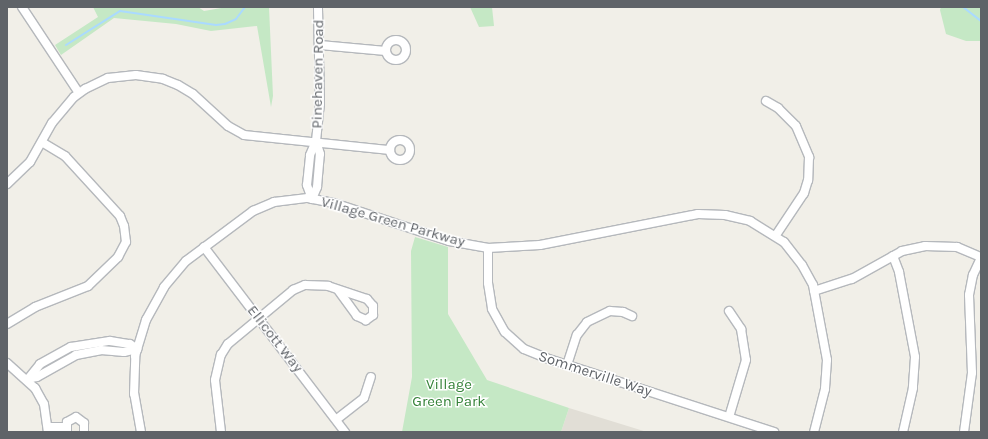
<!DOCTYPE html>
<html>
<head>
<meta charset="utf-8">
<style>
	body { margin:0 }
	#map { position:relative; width:988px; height:439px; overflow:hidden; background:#f1efe8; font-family:Karla,sans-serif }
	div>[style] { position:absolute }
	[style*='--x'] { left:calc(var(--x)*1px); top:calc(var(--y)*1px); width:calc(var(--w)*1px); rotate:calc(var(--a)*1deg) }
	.education>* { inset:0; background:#e1ded6 }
	.green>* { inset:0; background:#c5e8c5 }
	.stream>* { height:2px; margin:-1px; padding:0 1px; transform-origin:1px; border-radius:1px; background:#aadaff }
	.roads { filter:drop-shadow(1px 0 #b5b8bc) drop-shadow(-1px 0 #b5b8bc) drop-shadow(0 1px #b5b8bc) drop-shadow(0 -1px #b5b8bc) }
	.minor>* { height:8px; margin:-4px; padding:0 4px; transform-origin:4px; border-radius:4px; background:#fff }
	.minor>.ring { margin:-4px; padding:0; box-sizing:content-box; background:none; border:8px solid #fff; border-radius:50% }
	span { translate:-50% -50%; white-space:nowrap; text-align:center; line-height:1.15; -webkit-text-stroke:3px #fff; paint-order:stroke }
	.street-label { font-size:15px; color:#5f6368 }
	.park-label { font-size:15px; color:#348238 }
	.frame { position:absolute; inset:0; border:8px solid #5f6368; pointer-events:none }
</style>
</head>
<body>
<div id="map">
	<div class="education">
		<div style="clip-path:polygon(569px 408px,647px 432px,561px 432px)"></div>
	</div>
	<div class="green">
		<div style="clip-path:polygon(93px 7px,198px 7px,204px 11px,227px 7px,269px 7px,273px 96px,271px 107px,257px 26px,211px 31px,176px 24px,114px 18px,61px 55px,55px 45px,98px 17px)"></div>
		<div style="clip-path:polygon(470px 7px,492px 7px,494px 26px,479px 27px)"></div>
		<div style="clip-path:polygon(941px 7px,981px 7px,981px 41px,966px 41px,946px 34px,940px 10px)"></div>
		<div style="clip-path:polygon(415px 237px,448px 247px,448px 314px,487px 380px,569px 408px,561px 432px,402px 432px,412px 377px,411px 251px)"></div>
	</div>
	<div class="stream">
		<div style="--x:963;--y:7;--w:23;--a:38"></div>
		<div style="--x:66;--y:45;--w:64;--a:-32.2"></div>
		<div style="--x:120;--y:11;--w:97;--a:8.3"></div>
		<div style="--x:216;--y:25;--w:9;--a:-6"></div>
		<div style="--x:225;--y:24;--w:12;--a:-24"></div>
		<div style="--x:236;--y:19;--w:15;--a:-53"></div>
	</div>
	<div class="roads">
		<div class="minor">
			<div style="--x:22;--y:7;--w:103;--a:56.5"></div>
			<div class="ring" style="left:386px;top:40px;width:12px;height:12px"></div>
			<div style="--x:320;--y:45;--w:66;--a:5.2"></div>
			<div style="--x:766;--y:101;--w:14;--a:30"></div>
			<div style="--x:778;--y:108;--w:25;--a:45"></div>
			<div style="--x:796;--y:126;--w:34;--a:67"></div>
			<div style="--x:809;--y:157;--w:23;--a:92"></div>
			<div style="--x:808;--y:180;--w:14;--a:107"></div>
			<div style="--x:804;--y:193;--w:50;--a:123.7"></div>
			<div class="ring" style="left:390px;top:140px;width:12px;height:12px"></div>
			<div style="--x:7;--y:184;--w:32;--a:-44"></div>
			<div style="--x:30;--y:162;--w:45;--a:-60.6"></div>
			<div style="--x:52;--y:123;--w:34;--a:-50"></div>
			<div style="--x:74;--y:97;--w:14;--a:-36"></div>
			<div style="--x:85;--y:89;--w:25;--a:-26"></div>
			<div style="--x:108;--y:78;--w:28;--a:-6"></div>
			<div style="--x:136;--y:75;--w:27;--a:8"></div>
			<div style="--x:163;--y:79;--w:16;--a:22"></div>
			<div style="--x:178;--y:85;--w:17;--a:31"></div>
			<div style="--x:193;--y:94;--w:47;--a:42.4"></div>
			<div style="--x:228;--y:126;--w:18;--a:29"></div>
			<div style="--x:244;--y:135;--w:147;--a:5.9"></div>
			<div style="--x:312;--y:199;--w:15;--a:-110"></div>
			<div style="--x:307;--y:185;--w:30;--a:-84"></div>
			<div style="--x:310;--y:155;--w:15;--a:-67"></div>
			<div style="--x:316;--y:141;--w:37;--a:-84"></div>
			<div style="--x:320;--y:104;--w:97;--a:-91.2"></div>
			<div style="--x:312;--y:199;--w:13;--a:-67"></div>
			<div style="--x:317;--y:187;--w:33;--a:-85"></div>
			<div style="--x:320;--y:154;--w:14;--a:-107"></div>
			<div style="--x:204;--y:247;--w:233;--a:52.7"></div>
			<div style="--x:488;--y:248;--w:35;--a:90"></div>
			<div style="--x:488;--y:283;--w:26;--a:81"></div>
			<div style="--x:492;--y:309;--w:26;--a:61"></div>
			<div style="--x:505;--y:332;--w:25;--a:42"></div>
			<div style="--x:524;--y:349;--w:24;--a:22"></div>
			<div style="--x:546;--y:358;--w:240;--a:18"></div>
			<div style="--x:893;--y:256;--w:17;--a:69"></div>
			<div style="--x:899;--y:272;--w:86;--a:79.3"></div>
			<div style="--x:915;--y:357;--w:31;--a:94"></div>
			<div style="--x:913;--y:388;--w:45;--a:102.8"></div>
			<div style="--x:814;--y:291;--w:40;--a:-18"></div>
			<div style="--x:852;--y:279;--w:57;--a:-29.2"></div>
			<div style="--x:902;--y:251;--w:24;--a:-12"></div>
			<div style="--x:925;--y:246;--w:32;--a:2"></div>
			<div style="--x:957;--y:247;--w:26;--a:23"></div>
			<div style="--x:729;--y:311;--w:22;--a:56"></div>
			<div style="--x:741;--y:329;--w:31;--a:81"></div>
			<div style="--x:746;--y:360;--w:59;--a:106.6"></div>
			<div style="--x:7;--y:324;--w:33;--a:-31"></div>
			<div style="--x:35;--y:307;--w:57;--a:-21.6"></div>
			<div style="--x:88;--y:286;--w:42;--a:-44"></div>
			<div style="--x:118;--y:257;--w:17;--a:-62"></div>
			<div style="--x:126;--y:242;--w:16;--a:-97"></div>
			<div style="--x:124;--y:226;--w:11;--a:-112"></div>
			<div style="--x:120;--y:216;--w:81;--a:-132.5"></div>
			<div style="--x:65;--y:156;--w:27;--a:-149"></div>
			<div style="--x:7;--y:363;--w:38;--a:42"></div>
			<div style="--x:35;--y:388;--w:18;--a:61"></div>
			<div style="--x:44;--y:404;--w:28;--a:82"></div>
			<div style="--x:567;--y:365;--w:32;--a:-72"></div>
			<div style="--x:577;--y:335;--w:16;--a:-52"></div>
			<div style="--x:587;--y:322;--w:25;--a:-26"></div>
			<div style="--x:610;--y:311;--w:13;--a:4"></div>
			<div style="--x:623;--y:312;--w:10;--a:24"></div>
			<div style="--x:28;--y:379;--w:19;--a:-51"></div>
			<div style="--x:40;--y:364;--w:35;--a:-29"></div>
			<div style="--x:71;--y:347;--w:39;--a:-9"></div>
			<div style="--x:110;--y:341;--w:20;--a:9"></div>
			<div style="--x:130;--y:344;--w:9;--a:36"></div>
			<div style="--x:28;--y:379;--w:9;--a:-13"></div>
			<div style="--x:37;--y:377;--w:45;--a:-29.4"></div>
			<div style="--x:76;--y:355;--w:25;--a:-11"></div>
			<div style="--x:101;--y:350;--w:23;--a:5"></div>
			<div style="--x:124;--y:352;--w:13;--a:-13"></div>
			<div style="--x:337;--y:419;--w:34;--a:-38"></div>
			<div style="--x:364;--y:398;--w:22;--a:-72"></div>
			<div style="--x:48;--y:427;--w:17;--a:0"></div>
			<div style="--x:67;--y:432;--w:10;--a:-90"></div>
			<div style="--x:67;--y:422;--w:10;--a:-29"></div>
			<div style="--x:76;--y:417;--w:10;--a:37"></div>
			<div style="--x:84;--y:423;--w:9;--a:90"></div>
			<div style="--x:141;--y:432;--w:39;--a:-100"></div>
			<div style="--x:134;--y:394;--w:38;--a:-88"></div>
			<div style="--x:135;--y:356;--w:38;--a:-73"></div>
			<div style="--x:146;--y:320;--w:38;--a:-61"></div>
			<div style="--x:164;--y:287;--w:34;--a:-50"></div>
			<div style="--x:186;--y:261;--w:84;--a:-36.7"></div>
			<div style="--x:253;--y:211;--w:23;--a:-23"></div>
			<div style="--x:274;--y:202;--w:34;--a:-7"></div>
			<div style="--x:308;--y:198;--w:26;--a:11"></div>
			<div style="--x:334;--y:203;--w:121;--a:18.3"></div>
			<div style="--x:449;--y:241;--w:40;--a:10"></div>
			<div style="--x:488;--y:248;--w:52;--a:-3.3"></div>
			<div style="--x:540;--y:245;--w:161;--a:-11.1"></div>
			<div style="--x:698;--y:214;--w:27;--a:2"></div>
			<div style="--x:725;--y:215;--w:26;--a:13"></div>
			<div style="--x:750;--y:221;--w:40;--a:32"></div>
			<div style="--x:784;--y:242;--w:29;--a:52"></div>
			<div style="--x:802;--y:265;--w:23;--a:61"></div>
			<div style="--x:813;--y:285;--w:76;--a:79.4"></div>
			<div style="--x:827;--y:360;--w:29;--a:94"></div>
			<div style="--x:825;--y:389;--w:44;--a:104.3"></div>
			<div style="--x:221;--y:432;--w:52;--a:-96.6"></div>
			<div style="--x:215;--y:380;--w:26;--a:-77"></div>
			<div style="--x:221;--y:355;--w:13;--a:-58"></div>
			<div style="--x:228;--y:344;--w:85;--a:-39.7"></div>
			<div style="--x:293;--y:290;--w:13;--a:-23"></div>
			<div style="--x:305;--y:285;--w:23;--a:2"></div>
			<div style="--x:328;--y:286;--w:41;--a:18.4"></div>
			<div style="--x:367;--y:299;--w:9;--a:49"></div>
			<div style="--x:373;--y:306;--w:9;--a:90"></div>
			<div style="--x:373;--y:315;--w:9;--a:144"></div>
			<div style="--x:366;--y:320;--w:10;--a:-156"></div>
			<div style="--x:357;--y:316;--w:32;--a:-126"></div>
			<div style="--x:964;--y:432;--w:60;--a:-82.3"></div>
			<div style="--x:972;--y:373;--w:78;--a:-92.2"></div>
			<div style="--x:969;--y:295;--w:20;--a:-79"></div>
			<div style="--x:973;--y:275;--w:19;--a:-65"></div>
		</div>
	</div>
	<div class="street-label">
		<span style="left:318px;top:74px;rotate:-89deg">Pinehaven Road</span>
		<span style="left:393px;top:222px;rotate:16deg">Village Green Parkway</span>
		<span style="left:275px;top:339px;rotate:52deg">Ellicott Way</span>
		<span style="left:595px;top:374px;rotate:18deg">Sommerville Way</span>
	</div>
	<div class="park-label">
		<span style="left:449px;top:393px">Village<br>Green Park</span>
	</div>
	<div class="frame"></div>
</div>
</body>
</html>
